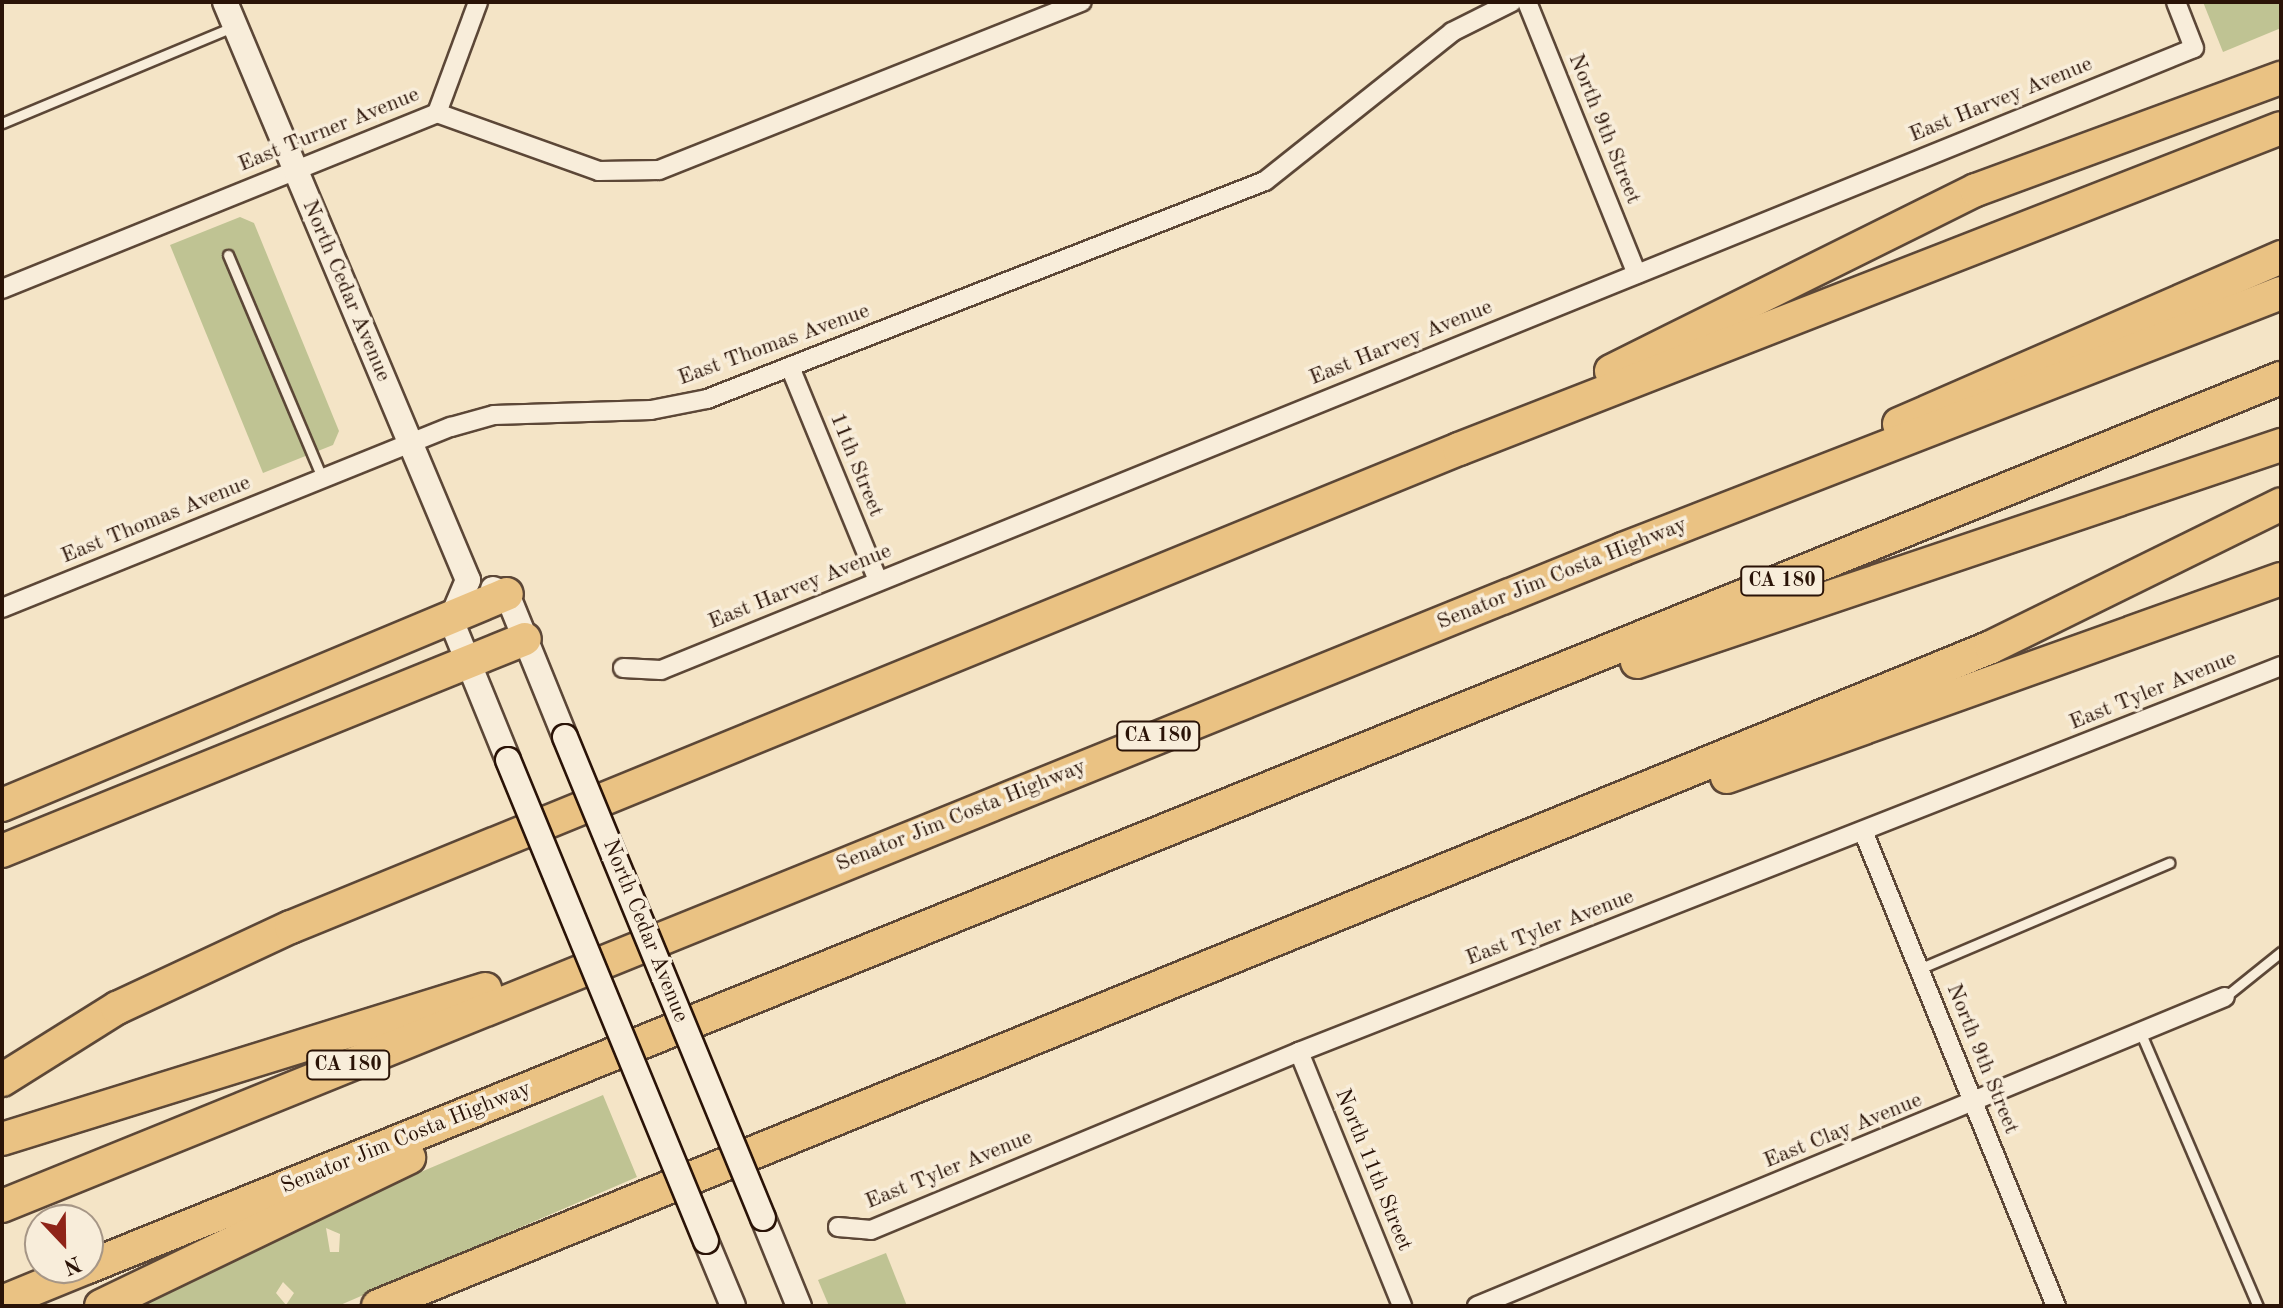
<!DOCTYPE html>
<html>
<head>
<meta charset="utf-8">
<style>
	body { margin:0 }
	#map { position:relative; width:2283px; height:1308px; overflow:hidden; background:#f4e4c6; font-family:"Old Standard TT",serif }
	div>[style] { position:absolute }
	[style*='--x'] { left:calc(var(--x)*1px); top:calc(var(--y)*1px); width:calc(var(--w)*1px); rotate:calc(var(--a)*1deg) }
	.green>* { inset:0; background:#bfc393 }
	.roads { filter:drop-shadow(2px 0 #5c4737) drop-shadow(-2px 0 #5c4737) drop-shadow(0 2px #5c4737) drop-shadow(0 -2px #5c4737) }
	.service>* { height:9px; margin:-4.5px; padding:0 4.5px; transform-origin:4.5px; border-radius:4.5px; background:#f8edda }
	.minor>* { height:18px; margin:-9px; padding:0 9px; transform-origin:9px; border-radius:9px; background:#f8edda }
	.secondary>* { height:24px; margin:-12px; padding:0 12px; transform-origin:12px; border-radius:12px; background:#f8edda }
	.motorway>* { height:32px; margin:-16px; padding:0 16px; transform-origin:16px; border-radius:16px; background:#eac283 }
	.bridges { filter:drop-shadow(2px 0 #2a1307) drop-shadow(-2px 0 #2a1307) drop-shadow(0 2px #2a1307) drop-shadow(0 -2px #2a1307) }
	.secondary-bridge>* { height:24px; margin:-12px; padding:0 12px; transform-origin:12px; border-radius:12px; background:#f8edda }
	span { translate:-50% -50%; white-space:nowrap; text-align:center; line-height:1.15; -webkit-text-stroke:7px #f8edda; paint-order:stroke }
	.shield-label span { padding:2px 6px; background:#f8edda; border:2px solid; border-radius:6px; -webkit-text-stroke-width:0 }
	.shield-label { font-size:20px; color:#2a1307; font-weight:700 }
	.street-label { font-size:22px; color:#2a1307 }
	.frame { position:absolute; inset:0; border:4px solid #2a1307; pointer-events:none }
	.north { position:absolute; left:24px; top:1204px; width:80px; height:80px; box-sizing:border-box; background:#f8edda; border:2px solid #a69686; border-radius:50%; rotate:158deg; font-size:22px; font-weight:700; line-height:32px; text-align:center; color:#2a1307 }
	.north::after { content:''; display:block; margin:auto; width:28px; height:36px; background:#8f2418; clip-path:polygon(50% 0,100% 100%,50% 72%,0 100%) }
</style>
</head>
<body>
<div id="map">
	<div class="green">
		<div style="clip-path:polygon(2203px 2px,2281px 2px,2281px 28px,2223px 52px)"></div>
		<div style="clip-path:polygon(240px 217px,254px 223px,339px 431px,333px 445px,263px 473px,170px 245px)"></div>
		<div style="clip-path:polygon(evenodd,603px 1095px,637px 1177px,338px 1306px,141px 1306px,305px 1221px,603px 1095px,326px 1228px,340px 1234px,339px 1252px,330px 1252px,326px 1228px,603px 1095px,283px 1282px,294px 1293px,286px 1305px,276px 1293px,283px 1282px)"></div>
		<div style="clip-path:polygon(886px 1253px,907px 1306px,829px 1306px,818px 1280px)"></div>
	</div>
	<div class="roads">
		<div class="service">
			<div style="--x:2;--y:123;--w:252;--a:-22.6"></div>
			<div style="--x:228;--y:255;--w:242;--a:67.1"></div>
			<div style="--x:1919;--y:969;--w:272;--a:-23"></div>
			<div style="--x:2225;--y:997;--w:72;--a:-38.8"></div>
			<div style="--x:2142;--y:1036;--w:294;--a:66.8"></div>
		</div>
		<div class="minor">
			<div style="--x:1527;--y:2;--w:293;--a:68"></div>
			<div style="--x:437;--y:113;--w:118;--a:-69.7"></div>
			<div style="--x:2;--y:289;--w:469;--a:-22"></div>
			<div style="--x:437;--y:113;--w:172;--a:19.7"></div>
			<div style="--x:599;--y:171;--w:60;--a:-1"></div>
			<div style="--x:659;--y:170;--w:455;--a:-21.7"></div>
			<div style="--x:790;--y:367;--w:231;--a:67.6"></div>
			<div style="--x:2;--y:608;--w:484;--a:-22"></div>
			<div style="--x:451;--y:427;--w:45;--a:-15.6"></div>
			<div style="--x:494;--y:415;--w:157;--a:-1.8"></div>
			<div style="--x:651;--y:410;--w:57;--a:-11.1"></div>
			<div style="--x:707;--y:399;--w:599;--a:-21.34"></div>
			<div style="--x:1265;--y:181;--w:239;--a:-38.5"></div>
			<div style="--x:1452;--y:32;--w:67;--a:-26.6"></div>
			<div style="--x:623;--y:668;--w:38;--a:3"></div>
			<div style="--x:661;--y:670;--w:1654;--a:-22.08"></div>
			<div style="--x:2194;--y:48;--w:49;--a:-111.4"></div>
			<div style="--x:1863;--y:831;--w:513;--a:67.89"></div>
			<div style="--x:1299;--y:1052;--w:274;--a:67.9"></div>
			<div style="--x:838;--y:1227;--w:33;--a:5"></div>
			<div style="--x:871;--y:1230;--w:464;--a:-22.6"></div>
			<div style="--x:1299;--y:1052;--w:1055;--a:-21.46"></div>
			<div style="--x:1477;--y:1306;--w:809;--a:-22.45"></div>
		</div>
		<div class="secondary">
			<div style="--x:225;--y:2;--w:627;--a:67.2"></div>
			<div style="--x:468;--y:580;--w:43;--a:113"></div>
			<div style="--x:451;--y:620;--w:151;--a:67.8"></div>
			<div style="--x:493;--y:589;--w:15;--a:20"></div>
			<div style="--x:507;--y:594;--w:154;--a:67.9"></div>
			<div style="--x:763;--y:1218;--w:95;--a:67.8"></div>
			<div style="--x:706;--y:1241;--w:70;--a:67.4"></div>
		</div>
		<div class="motorway">
			<div style="--x:1611;--y:371;--w:407;--a:-26.4"></div>
			<div style="--x:1976;--y:190;--w:325;--a:-20.2"></div>
			<div style="--x:1899;--y:424;--w:417;--a:-23.6"></div>
			<div style="--x:1637;--y:662;--w:680;--a:-18.62"></div>
			<div style="--x:1727;--y:777;--w:588;--a:-19.67"></div>
			<div style="--x:2;--y:805;--w:547;--a:-22.68"></div>
			<div style="--x:2;--y:851;--w:564;--a:-22.07"></div>
			<div style="--x:2;--y:1080;--w:136;--a:-32.1"></div>
			<div style="--x:117;--y:1008;--w:192;--a:-25"></div>
			<div style="--x:291;--y:927;--w:1262;--a:-22.26"></div>
			<div style="--x:1459;--y:449;--w:882;--a:-21.33"></div>
			<div style="--x:2;--y:1139;--w:506;--a:-17.25"></div>
			<div style="--x:2;--y:1206;--w:1749;--a:-22.06"></div>
			<div style="--x:1623;--y:549;--w:706;--a:-21.26"></div>
			<div style="--x:88;--y:1267;--w:2366;--a:-22.07"></div>
			<div style="--x:2;--y:1302;--w:90;--a:-22.3"></div>
			<div style="--x:101;--y:1306;--w:342;--a:-25.7"></div>
			<div style="--x:378;--y:1306;--w:1742;--a:-22.22"></div>
			<div style="--x:1991;--y:647;--w:323;--a:-26.2"></div>
		</div>
	</div>
	<div class="bridges">
		<div class="secondary-bridge">
			<div style="--x:565;--y:737;--w:520;--a:67.63"></div>
			<div style="--x:508;--y:760;--w:520;--a:67.63"></div>
		</div>
	</div>
	<div class="shield-label">
		<span style="left:1782px;top:581px">CA 180</span>
		<span style="left:1158px;top:736px">CA 180</span>
		<span style="left:348px;top:1065px">CA 180</span>
	</div>
	<div class="street-label">
		<span style="left:2001px;top:100px;rotate:-22deg">East Harvey Avenue</span>
		<span style="left:1604px;top:129px;rotate:68deg">North 9th Street</span>
		<span style="left:329px;top:130px;rotate:-22deg">East Turner Avenue</span>
		<span style="left:346px;top:291px;rotate:67deg">North Cedar Avenue</span>
		<span style="left:1401px;top:343px;rotate:-22deg">East Harvey Avenue</span>
		<span style="left:774px;top:345px;rotate:-20deg">East Thomas Avenue</span>
		<span style="left:856px;top:465px;rotate:68deg">11th Street</span>
		<span style="left:156px;top:520px;rotate:-22deg">East Thomas Avenue</span>
		<span style="left:1562px;top:574px;rotate:-22deg">Senator Jim Costa Highway</span>
		<span style="left:800px;top:587px;rotate:-22deg">East Harvey Avenue</span>
		<span style="left:2153px;top:691px;rotate:-22deg">East Tyler Avenue</span>
		<span style="left:961px;top:816px;rotate:-22deg">Senator Jim Costa Highway</span>
		<span style="left:1550px;top:928px;rotate:-21deg">East Tyler Avenue</span>
		<span style="left:645px;top:931px;rotate:68deg">North Cedar Avenue</span>
		<span style="left:1982px;top:1059px;rotate:68deg">North 9th Street</span>
		<span style="left:1843px;top:1131px;rotate:-22deg">East Clay Avenue</span>
		<span style="left:406px;top:1138px;rotate:-22deg">Senator Jim Costa Highway</span>
		<span style="left:949px;top:1170px;rotate:-22deg">East Tyler Avenue</span>
		<span style="left:1373px;top:1170px;rotate:68deg">North 11th Street</span>
	</div>
	<div class="frame"></div>
	<div class="north">N</div>
</div>
</body>
</html>
